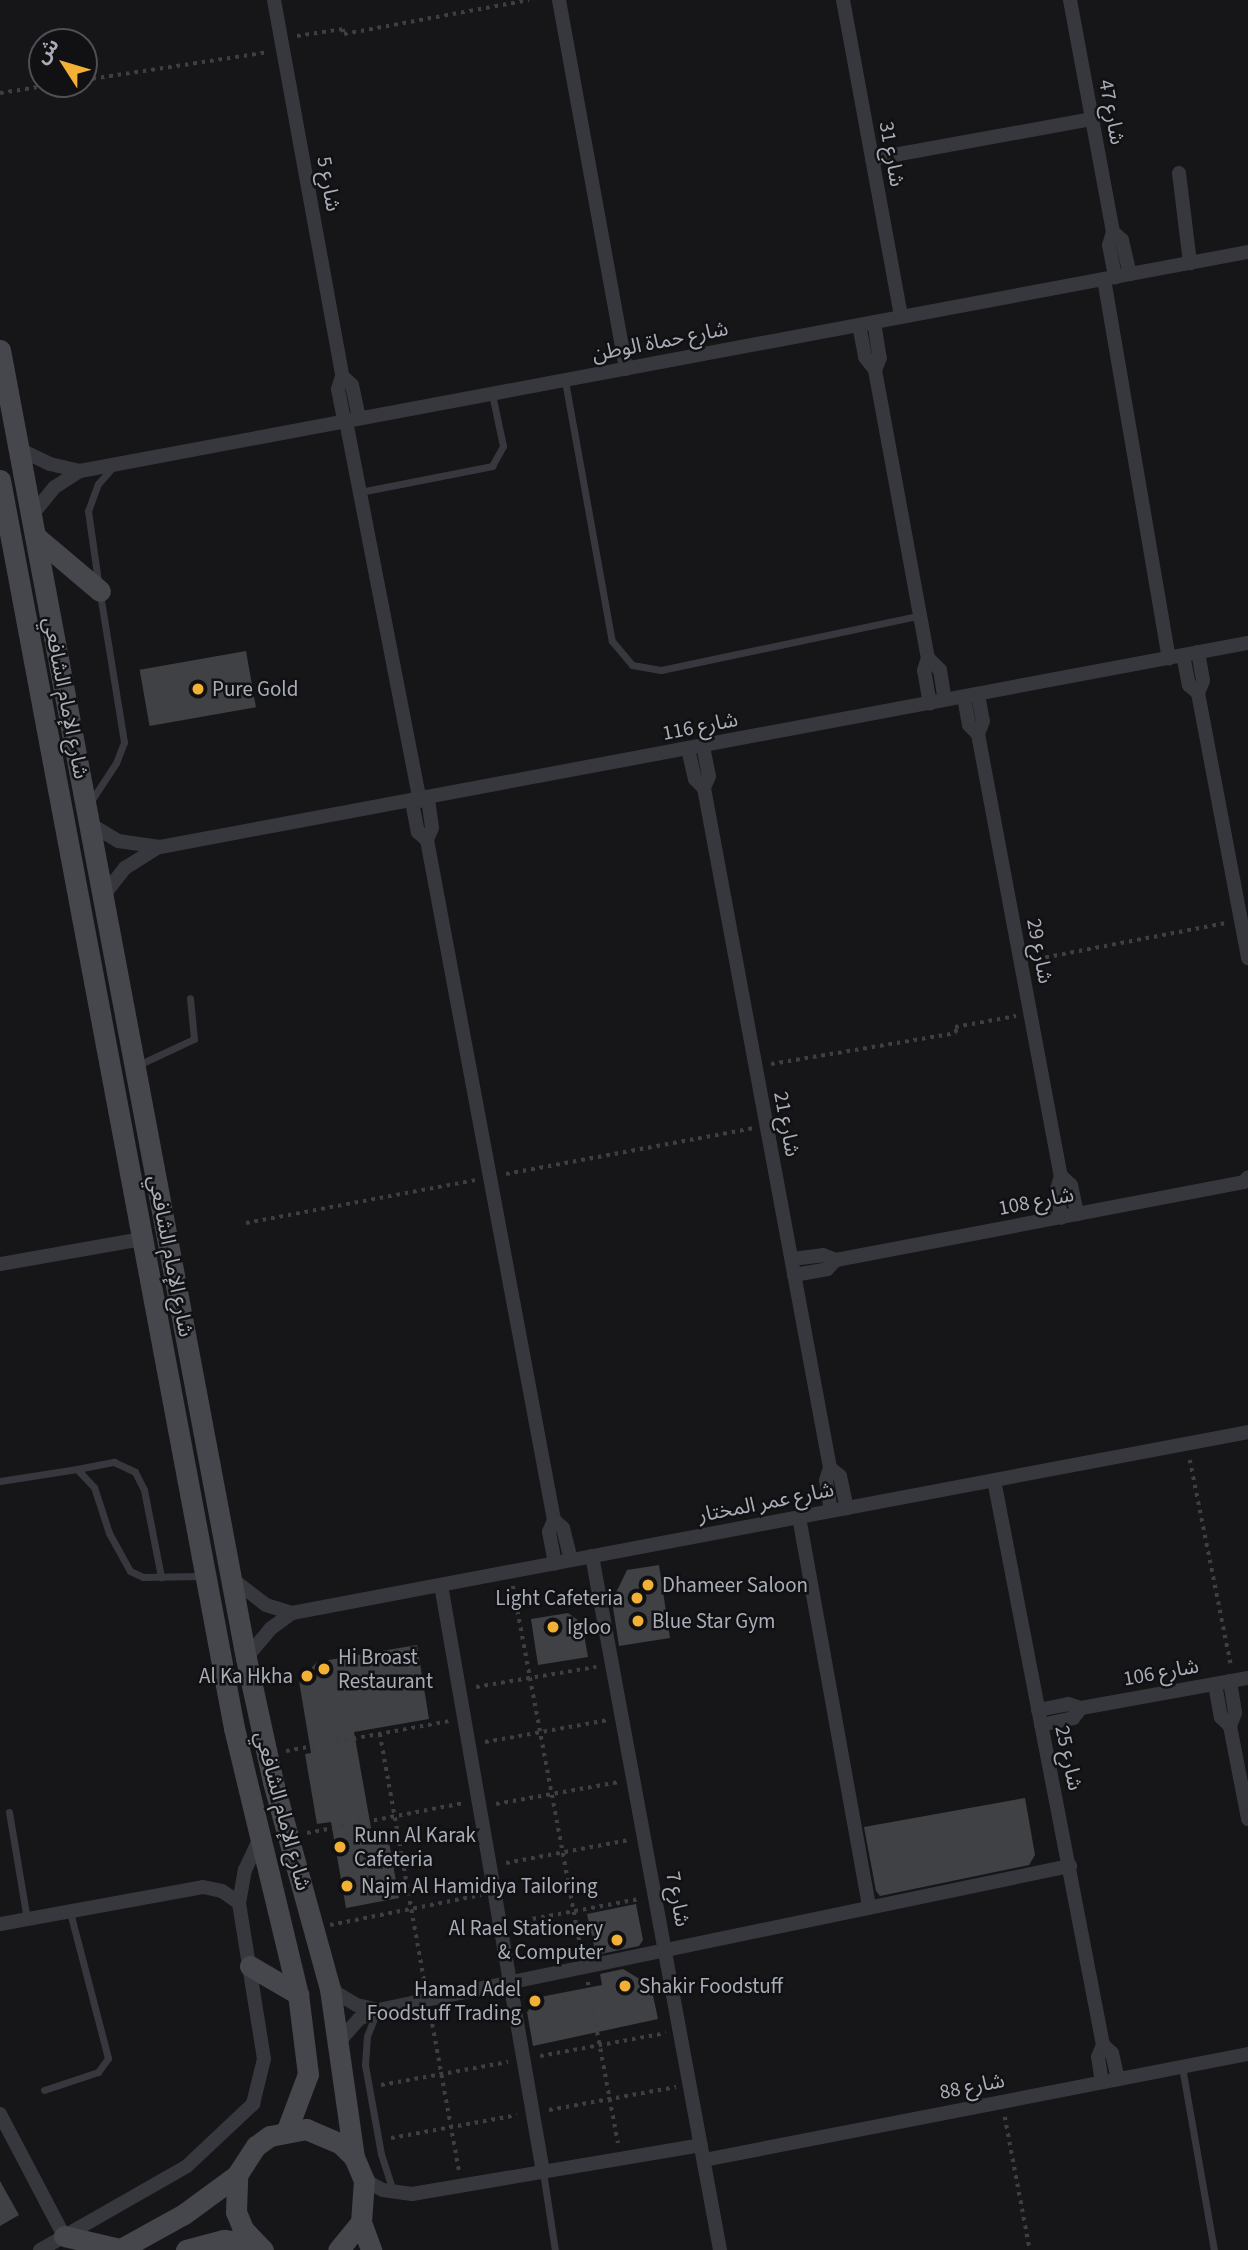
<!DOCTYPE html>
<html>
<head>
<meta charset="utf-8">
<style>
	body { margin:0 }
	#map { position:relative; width:1248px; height:2250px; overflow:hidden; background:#161618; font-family:"Source Sans 3","Noto Sans Arabic",sans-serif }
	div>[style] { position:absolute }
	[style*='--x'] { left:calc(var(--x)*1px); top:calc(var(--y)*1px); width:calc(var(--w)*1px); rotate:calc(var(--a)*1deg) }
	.building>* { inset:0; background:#404145; transform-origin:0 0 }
	.path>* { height:3.5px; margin-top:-1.75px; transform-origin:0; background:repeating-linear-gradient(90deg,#3d3f44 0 3.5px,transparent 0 8.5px) }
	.lane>* { height:7px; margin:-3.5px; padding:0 3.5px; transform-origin:3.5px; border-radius:3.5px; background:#37383d }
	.street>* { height:14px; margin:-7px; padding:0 7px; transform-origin:7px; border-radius:7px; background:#37383d }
	.secondary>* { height:21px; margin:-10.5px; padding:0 10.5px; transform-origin:10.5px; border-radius:10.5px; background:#45474d }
	.dots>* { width:19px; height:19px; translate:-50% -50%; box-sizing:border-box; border:4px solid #111113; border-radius:50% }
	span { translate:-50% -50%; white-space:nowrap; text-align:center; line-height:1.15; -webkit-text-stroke:5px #111113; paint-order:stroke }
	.street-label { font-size:21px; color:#a8adb8 }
	.poi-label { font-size:21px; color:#a8adb8 }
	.left { translate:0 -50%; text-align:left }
	.right { translate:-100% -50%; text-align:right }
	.north { position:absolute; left:28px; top:28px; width:70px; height:70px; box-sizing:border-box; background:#111113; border:2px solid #4d4f55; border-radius:50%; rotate:307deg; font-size:19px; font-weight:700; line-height:28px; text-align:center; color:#a8adb8 }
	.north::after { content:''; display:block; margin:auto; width:24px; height:32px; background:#f2b134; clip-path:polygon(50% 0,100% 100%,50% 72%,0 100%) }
</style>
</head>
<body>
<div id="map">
	<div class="building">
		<div style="left:246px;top:651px;width:57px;height:108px;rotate:80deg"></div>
		<div style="clip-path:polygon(659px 1565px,670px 1638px,619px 1646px,612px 1601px,627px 1570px)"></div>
		<div style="clip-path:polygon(568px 1613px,582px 1623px,588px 1657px,538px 1665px,531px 1619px)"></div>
		<div style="clip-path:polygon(417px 1645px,429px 1719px,354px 1732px,373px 1839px,388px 1836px,399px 1898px,346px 1908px,331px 1822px,317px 1824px,305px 1754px,311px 1753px,299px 1681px,317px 1662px)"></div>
		<div style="clip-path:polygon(1025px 1798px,1035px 1855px,1029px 1865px,880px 1896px,876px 1891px,864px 1827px)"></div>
		<div style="clip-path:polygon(636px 1904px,643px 1940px,639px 1946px,596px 1955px,587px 1914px)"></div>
		<div style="clip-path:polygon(623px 1969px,651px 1986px,658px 2019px,533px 2046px,527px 2012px,540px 1997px,602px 1985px,600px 1974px)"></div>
		<div style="clip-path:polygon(0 2181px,19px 2215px,0 2226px)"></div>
	</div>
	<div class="path">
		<div style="--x:297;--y:36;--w:47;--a:-8.7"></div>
		<div style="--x:343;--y:29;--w:5;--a:79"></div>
		<div style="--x:344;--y:34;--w:188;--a:-10.4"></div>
		<div style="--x:84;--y:80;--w:187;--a:-8.6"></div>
		<div style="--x:0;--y:93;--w:58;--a:-9"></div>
		<div style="--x:1037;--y:959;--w:191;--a:-10.8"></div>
		<div style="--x:771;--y:1064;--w:188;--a:-9.5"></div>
		<div style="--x:956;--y:1033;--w:6;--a:-99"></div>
		<div style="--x:955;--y:1027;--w:62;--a:-10.2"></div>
		<div style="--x:506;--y:1174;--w:251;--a:-10.5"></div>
		<div style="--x:246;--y:1223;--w:233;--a:-10.6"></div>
		<div style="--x:1190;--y:1460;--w:209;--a:78.7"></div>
		<div style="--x:513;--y:1586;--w:374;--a:79.4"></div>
		<div style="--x:476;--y:1687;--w:122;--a:-9.5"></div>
		<div style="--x:380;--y:1734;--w:254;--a:79.8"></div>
		<div style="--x:485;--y:1742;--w:125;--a:-10.1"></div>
		<div style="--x:286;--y:1751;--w:167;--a:-10.4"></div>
		<div style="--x:496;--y:1804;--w:125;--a:-10.1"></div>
		<div style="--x:307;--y:1833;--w:161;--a:-10.8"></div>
		<div style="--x:506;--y:1863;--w:125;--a:-10.6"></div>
		<div style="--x:516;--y:1922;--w:125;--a:-10.6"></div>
		<div style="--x:330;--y:1925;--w:154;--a:-11.2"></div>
		<div style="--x:588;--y:1982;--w:164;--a:79.4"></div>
		<div style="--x:431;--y:2016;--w:157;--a:79.7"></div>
		<div style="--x:540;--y:2056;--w:128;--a:-10.3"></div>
		<div style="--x:381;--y:2085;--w:129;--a:-10.3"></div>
		<div style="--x:549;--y:2110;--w:129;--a:-10.3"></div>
		<div style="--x:1005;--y:2117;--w:135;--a:79.4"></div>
		<div style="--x:391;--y:2138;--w:128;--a:-10.3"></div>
	</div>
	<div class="lane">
		<div style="--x:565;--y:381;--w:264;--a:79.8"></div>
		<div style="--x:612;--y:641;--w:31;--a:50"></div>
		<div style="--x:632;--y:665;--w:29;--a:10"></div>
		<div style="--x:661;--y:670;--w:266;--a:-11.9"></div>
		<div style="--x:360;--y:492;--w:135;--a:-11.1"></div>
		<div style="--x:492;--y:466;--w:23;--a:-61"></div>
		<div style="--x:503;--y:446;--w:53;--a:-101.9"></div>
		<div style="--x:98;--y:581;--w:71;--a:-98.1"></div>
		<div style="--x:88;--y:511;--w:29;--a:-70"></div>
		<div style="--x:98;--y:484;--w:21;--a:-49"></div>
		<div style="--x:91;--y:801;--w:45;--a:-56.7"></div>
		<div style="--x:116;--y:763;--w:22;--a:-69"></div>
		<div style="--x:124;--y:742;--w:151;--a:-99.2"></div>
		<div style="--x:136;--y:1066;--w:64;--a:-25"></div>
		<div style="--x:194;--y:1039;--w:41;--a:-95.6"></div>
		<div style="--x:77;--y:1469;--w:38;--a:-11"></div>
		<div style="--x:114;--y:1462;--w:23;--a:25"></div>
		<div style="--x:135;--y:1472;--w:20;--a:63"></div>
		<div style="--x:144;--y:1490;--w:89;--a:78.9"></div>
		<div style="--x:0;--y:1481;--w:78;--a:-8.9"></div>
		<div style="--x:77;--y:1469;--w:25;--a:47"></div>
		<div style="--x:94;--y:1487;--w:48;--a:71.9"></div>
		<div style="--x:109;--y:1533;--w:43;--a:61.1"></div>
		<div style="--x:130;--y:1571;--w:14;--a:25"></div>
		<div style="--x:143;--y:1577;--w:58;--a:-1"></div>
		<div style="--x:9;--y:1812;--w:109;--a:80.5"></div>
		<div style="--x:376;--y:2013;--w:25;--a:111"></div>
		<div style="--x:367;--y:2036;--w:29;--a:94"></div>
		<div style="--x:365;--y:2065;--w:90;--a:79.8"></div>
		<div style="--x:381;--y:2154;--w:40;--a:72"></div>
		<div style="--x:1182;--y:2067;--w:186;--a:80.1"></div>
		<div style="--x:44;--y:2090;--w:57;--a:-18.4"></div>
		<div style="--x:98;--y:2072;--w:17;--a:-54"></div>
		<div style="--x:108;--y:2058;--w:151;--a:-104.6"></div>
		<div style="--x:543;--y:2172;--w:79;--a:81.3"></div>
	</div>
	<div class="street">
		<div style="--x:274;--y:0;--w:382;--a:79.7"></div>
		<div style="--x:342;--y:376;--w:14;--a:107"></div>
		<div style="--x:338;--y:389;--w:33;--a:79"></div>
		<div style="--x:559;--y:0;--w:375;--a:79.7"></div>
		<div style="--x:843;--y:0;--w:321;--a:79.6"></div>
		<div style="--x:1070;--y:0;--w:236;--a:79.5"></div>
		<div style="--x:1113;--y:232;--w:14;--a:107"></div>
		<div style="--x:1109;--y:245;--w:33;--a:79"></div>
		<div style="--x:872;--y:159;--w:224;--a:-10.3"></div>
		<div style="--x:1179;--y:173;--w:91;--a:83"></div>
		<div style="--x:1113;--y:232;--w:12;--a:42"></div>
		<div style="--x:1122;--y:240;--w:35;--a:77"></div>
		<div style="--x:1104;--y:279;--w:385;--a:80.3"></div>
		<div style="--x:874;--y:322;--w:36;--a:81"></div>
		<div style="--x:880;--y:358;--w:13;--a:113"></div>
		<div style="--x:875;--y:370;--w:293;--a:79.6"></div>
		<div style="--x:928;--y:658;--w:13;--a:108"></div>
		<div style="--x:924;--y:670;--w:34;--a:80"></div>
		<div style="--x:859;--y:325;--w:33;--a:79"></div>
		<div style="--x:865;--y:357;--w:16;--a:52"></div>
		<div style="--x:342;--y:376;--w:13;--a:42"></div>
		<div style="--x:352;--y:385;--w:34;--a:78"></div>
		<div style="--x:346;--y:421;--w:387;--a:79"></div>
		<div style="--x:19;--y:449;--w:34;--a:26"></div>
		<div style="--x:50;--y:464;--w:31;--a:13"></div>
		<div style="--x:32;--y:515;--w:36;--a:-51"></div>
		<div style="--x:55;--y:487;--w:30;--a:-33"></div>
		<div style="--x:80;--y:471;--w:1188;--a:-10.62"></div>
		<div style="--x:1198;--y:652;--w:29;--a:80"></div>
		<div style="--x:1203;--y:681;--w:13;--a:113"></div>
		<div style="--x:1198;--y:693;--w:270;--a:79.3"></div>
		<div style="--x:1183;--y:655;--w:31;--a:79"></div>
		<div style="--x:1189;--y:685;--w:12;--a:42"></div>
		<div style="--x:928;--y:658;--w:17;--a:45"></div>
		<div style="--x:940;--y:670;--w:30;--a:81"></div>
		<div style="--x:978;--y:694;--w:27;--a:80"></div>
		<div style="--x:983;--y:721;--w:14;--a:111"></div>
		<div style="--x:978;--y:734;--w:450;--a:79.4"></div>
		<div style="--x:1061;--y:1176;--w:14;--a:107"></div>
		<div style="--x:1057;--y:1189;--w:29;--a:82"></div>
		<div style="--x:964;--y:697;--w:28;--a:80"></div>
		<div style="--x:969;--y:725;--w:13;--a:45"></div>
		<div style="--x:703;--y:746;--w:31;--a:79"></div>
		<div style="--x:709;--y:776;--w:13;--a:113"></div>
		<div style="--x:704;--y:788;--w:692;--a:79.5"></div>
		<div style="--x:830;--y:1468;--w:13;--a:108"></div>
		<div style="--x:826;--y:1480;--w:31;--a:81"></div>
		<div style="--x:688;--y:749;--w:31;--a:77"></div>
		<div style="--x:695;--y:779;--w:13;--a:45"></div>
		<div style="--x:428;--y:799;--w:29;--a:82"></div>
		<div style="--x:432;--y:828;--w:13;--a:113"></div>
		<div style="--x:427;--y:840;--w:692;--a:79.42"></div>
		<div style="--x:554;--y:1520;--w:13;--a:113"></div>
		<div style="--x:549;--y:1532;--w:32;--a:79"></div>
		<div style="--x:412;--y:802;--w:31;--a:79"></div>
		<div style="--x:418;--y:832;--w:12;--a:42"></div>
		<div style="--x:90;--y:824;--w:33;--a:31"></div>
		<div style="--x:118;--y:841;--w:42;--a:8.1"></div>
		<div style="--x:160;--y:847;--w:1107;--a:-10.62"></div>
		<div style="--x:103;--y:896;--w:36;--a:-52"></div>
		<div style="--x:125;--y:868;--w:36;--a:-32"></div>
		<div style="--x:1061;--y:1176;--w:13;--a:42"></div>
		<div style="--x:1071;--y:1185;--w:30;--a:78"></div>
		<div style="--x:792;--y:1259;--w:31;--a:-7"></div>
		<div style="--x:823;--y:1255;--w:14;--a:21"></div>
		<div style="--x:0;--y:1264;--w:144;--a:-10"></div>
		<div style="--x:794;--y:1275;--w:34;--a:-10"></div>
		<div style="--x:827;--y:1269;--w:13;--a:-45"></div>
		<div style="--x:836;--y:1260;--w:415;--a:-10.8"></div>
		<div style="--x:1244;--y:1182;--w:6;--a:-51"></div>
		<div style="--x:830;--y:1468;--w:13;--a:39"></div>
		<div style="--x:840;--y:1476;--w:33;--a:78"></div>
		<div style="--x:994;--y:1480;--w:575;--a:79.08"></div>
		<div style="--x:1103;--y:2045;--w:13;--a:113"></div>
		<div style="--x:1098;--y:2057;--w:25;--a:81"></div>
		<div style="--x:799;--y:1517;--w:397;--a:79.8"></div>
		<div style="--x:554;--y:1520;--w:12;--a:42"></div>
		<div style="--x:563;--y:1528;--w:33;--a:76"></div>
		<div style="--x:592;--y:1556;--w:706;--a:79.55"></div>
		<div style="--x:231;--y:1578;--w:44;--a:37.6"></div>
		<div style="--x:266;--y:1605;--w:27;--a:17"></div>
		<div style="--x:441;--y:1585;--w:596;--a:80.14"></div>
		<div style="--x:246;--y:1658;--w:38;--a:-50"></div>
		<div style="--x:270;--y:1629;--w:27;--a:-36"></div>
		<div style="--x:292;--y:1613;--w:973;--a:-10.72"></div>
		<div style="--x:1230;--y:1681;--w:32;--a:81"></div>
		<div style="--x:1235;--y:1713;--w:14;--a:111"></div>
		<div style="--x:1230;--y:1726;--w:95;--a:79"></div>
		<div style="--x:1215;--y:1684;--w:34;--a:80"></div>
		<div style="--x:1221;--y:1717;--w:13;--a:45"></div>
		<div style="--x:1038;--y:1710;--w:31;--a:-11"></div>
		<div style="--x:1068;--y:1704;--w:14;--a:17"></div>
		<div style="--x:1081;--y:1708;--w:170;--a:-10.2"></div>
		<div style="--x:1041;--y:1725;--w:33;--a:-12"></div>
		<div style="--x:1073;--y:1718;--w:13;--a:-51"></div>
		<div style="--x:0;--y:1924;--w:206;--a:-10.3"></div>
		<div style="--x:203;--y:1887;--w:19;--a:12"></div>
		<div style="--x:222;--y:1891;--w:21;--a:35"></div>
		<div style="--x:330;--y:1989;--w:31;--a:31"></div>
		<div style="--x:357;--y:2005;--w:22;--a:13"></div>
		<div style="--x:338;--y:2043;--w:32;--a:-49"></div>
		<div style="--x:359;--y:2019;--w:21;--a:-25"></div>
		<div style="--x:378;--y:2010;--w:707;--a:-11.76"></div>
		<div style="--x:1103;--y:2045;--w:12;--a:42"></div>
		<div style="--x:1112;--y:2053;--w:27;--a:77"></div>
		<div style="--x:0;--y:2114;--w:138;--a:62.3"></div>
		<div style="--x:704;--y:2160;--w:554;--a:-11.03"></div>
		<div style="--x:364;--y:2180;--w:21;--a:28"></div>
		<div style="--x:383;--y:2190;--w:29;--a:8"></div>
		<div style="--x:412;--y:2194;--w:293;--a:-9.6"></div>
		<div style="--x:40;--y:2250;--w:169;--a:-29.7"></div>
		<div style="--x:187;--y:2166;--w:91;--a:-43.2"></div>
		<div style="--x:253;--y:2104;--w:46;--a:-76.3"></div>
		<div style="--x:264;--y:2059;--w:158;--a:-99.1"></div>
		<div style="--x:239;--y:1903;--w:34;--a:-80"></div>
		<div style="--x:245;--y:1870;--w:33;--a:-65"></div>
	</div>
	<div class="secondary">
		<div style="--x:0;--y:350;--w:1331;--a:79.35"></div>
		<div style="--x:246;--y:1658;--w:127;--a:77.7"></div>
		<div style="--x:273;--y:1782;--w:215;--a:74.6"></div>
		<div style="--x:330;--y:1989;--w:170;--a:81.9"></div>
		<div style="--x:0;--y:480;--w:1270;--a:79.38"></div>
		<div style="--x:234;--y:1728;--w:274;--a:76.5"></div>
		<div style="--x:298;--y:1994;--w:81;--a:82.9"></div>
		<div style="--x:308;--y:2074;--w:60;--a:110.6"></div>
		<div style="--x:35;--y:536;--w:85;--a:40.2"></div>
		<div style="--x:250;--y:1966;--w:56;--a:30.3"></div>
		<div style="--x:361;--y:2222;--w:30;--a:70"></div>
		<div style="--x:64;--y:2236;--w:57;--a:13.1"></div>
		<div style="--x:119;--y:2250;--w:74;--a:-29"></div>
		<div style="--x:184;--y:2214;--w:66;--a:-36.3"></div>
		<div style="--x:186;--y:2250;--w:39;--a:-15"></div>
		<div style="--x:224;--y:2240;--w:30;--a:8"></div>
		<div style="--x:263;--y:2250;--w:29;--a:-134"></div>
		<div style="--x:243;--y:2229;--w:18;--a:-112"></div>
		<div style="--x:236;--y:2212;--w:37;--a:-88"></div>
		<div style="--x:237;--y:2175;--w:35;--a:-57"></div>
		<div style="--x:256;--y:2146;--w:17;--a:-36"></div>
		<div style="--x:270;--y:2136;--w:37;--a:-11"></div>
		<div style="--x:306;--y:2129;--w:38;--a:23"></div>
		<div style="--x:341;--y:2144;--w:18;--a:45"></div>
		<div style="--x:354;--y:2157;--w:25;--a:67"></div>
		<div style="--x:364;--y:2180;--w:42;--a:94.1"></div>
		<div style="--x:361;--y:2222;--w:36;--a:129"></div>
	</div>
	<div class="dots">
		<div style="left:198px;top:689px;background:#f2b134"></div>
		<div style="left:648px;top:1585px;background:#f2b134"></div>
		<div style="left:637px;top:1598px;background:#f2b134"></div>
		<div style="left:638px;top:1621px;background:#f2b134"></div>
		<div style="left:553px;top:1627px;background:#f2b134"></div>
		<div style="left:324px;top:1669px;background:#f2b134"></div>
		<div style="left:307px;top:1676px;background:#f2b134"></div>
		<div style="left:340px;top:1847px;background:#f2b134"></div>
		<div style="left:347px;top:1886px;background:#f2b134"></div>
		<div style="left:617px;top:1940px;background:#f2b134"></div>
		<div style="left:625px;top:1986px;background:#f2b134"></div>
		<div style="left:535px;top:2001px;background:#f2b134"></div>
	</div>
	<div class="street-label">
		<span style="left:1112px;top:112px;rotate:79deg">شارع 47</span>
		<span style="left:892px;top:154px;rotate:80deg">شارع 31</span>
		<span style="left:329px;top:184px;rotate:80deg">شارع 5</span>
		<span style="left:660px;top:341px;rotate:-11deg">شارع حماة الوطن</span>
		<span style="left:66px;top:698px;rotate:79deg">شارع الإمام الشافعي</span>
		<span style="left:700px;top:726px;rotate:-11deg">شارع 116</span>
		<span style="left:1040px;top:951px;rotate:79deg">شارع 29</span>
		<span style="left:787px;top:1124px;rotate:79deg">شارع 21</span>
		<span style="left:1036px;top:1201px;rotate:-11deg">شارع 108</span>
		<span style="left:171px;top:1256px;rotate:79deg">شارع الإمام الشافعي</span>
		<span style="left:766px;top:1502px;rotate:-11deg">شارع عمر المختار</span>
		<span style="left:1161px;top:1672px;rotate:-10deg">شارع 106</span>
		<span style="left:1069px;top:1758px;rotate:78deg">شارع 25</span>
		<span style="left:283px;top:1811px;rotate:75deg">شارع الإمام الشافعي</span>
		<span style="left:678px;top:1899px;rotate:79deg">شارع 7</span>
		<span style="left:972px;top:2086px;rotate:-11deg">شارع 88</span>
	</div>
	<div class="poi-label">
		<span class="left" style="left:212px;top:689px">Pure Gold</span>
		<span class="left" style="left:662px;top:1585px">Dhameer Saloon</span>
		<span class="right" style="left:623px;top:1598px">Light Cafeteria</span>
		<span class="left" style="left:652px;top:1621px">Blue Star Gym</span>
		<span class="left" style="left:567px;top:1627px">Igloo</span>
		<span class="left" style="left:338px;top:1669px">Hi Broast<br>Restaurant</span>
		<span class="right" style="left:293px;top:1676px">Al Ka Hkha</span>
		<span class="left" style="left:354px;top:1847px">Runn Al Karak<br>Cafeteria</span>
		<span class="left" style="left:361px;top:1886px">Najm Al Hamidiya Tailoring</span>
		<span class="right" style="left:603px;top:1940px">Al Rael Stationery<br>&amp; Computer</span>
		<span class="left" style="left:639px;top:1986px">Shakir Foodstuff</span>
		<span class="right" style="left:521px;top:2001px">Hamad Adel<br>Foodstuff Trading</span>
	</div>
	<div class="north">ش</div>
</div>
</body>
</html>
